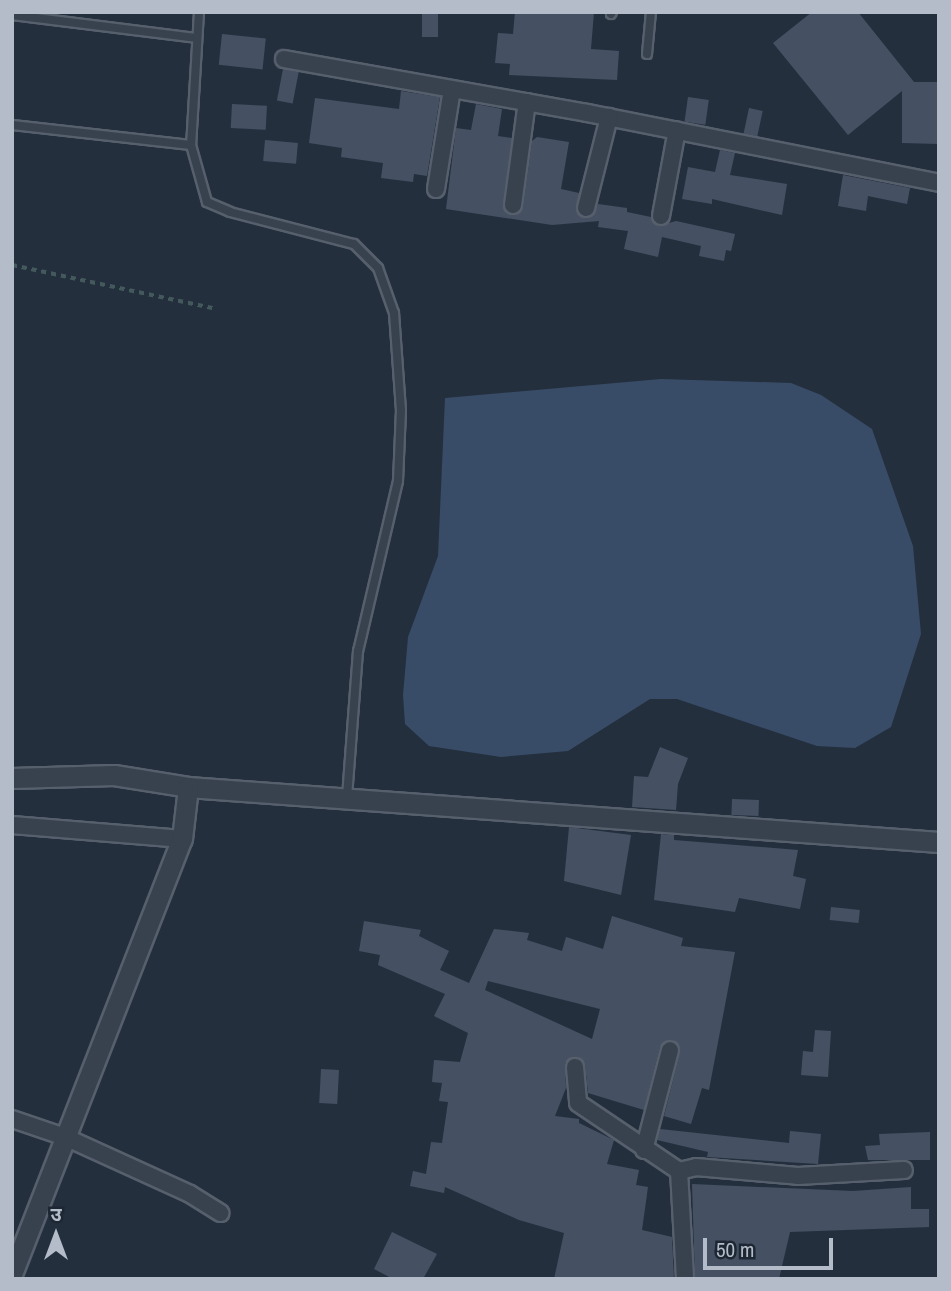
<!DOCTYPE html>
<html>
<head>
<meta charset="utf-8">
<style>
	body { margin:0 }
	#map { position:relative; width:951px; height:1291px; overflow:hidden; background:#242f3e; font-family:"Archivo Narrow","Noto Sans Devanagari",sans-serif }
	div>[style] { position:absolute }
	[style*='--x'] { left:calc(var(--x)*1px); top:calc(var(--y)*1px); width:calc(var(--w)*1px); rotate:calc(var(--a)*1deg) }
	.water>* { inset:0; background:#394c67 }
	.building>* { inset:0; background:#455162; transform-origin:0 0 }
	.path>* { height:3.5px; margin-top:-1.75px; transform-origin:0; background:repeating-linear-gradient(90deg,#44595c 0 5px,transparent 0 10px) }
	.roads { filter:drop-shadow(2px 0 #565f6c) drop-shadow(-2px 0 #565f6c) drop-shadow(0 2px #565f6c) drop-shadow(0 -2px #565f6c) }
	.service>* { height:8px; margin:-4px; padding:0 4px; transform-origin:4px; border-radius:4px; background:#38414e }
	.minor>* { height:16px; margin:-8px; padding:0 8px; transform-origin:8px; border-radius:8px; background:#38414e }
	.tertiary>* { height:19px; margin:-9.5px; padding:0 9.5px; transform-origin:9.5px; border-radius:9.5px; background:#38414e }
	span { translate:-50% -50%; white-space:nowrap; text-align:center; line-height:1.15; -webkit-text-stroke:5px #1d2633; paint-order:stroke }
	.frame { position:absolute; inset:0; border:14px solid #b4bcc9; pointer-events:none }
	.north { position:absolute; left:21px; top:1200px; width:70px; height:70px; -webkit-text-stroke:5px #1d2633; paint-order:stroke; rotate:0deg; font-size:19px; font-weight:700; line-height:28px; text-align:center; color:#b4bcc9 }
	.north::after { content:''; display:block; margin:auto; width:24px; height:32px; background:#b4bcc9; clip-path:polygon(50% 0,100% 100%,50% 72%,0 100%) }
	.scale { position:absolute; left:703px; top:1238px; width:130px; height:32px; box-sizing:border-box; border:4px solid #b4bcc9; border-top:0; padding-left:9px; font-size:21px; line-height:24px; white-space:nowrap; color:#b4bcc9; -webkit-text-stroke:5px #1d2633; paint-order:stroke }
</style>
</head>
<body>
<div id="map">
	<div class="water">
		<div style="clip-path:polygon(661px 379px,791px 383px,821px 395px,872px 429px,913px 546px,921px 634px,891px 727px,855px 748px,817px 746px,677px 699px,650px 699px,568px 751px,501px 757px,429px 746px,405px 724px,403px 695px,408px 637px,438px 556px,445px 398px)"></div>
	</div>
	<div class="building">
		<div style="left:422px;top:12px;width:16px;height:25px"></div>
		<div style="clip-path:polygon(515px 12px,594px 12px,591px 49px,619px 51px,617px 80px,509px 75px,510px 64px,495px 63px,498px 33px,513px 34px)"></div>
		<div style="clip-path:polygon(812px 12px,858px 12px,914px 82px,939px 82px,939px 144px,902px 143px,902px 91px,848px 135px,773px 43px)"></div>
		<div style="left:222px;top:34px;width:44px;height:31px;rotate:6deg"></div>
		<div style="left:283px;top:69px;width:16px;height:32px;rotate:11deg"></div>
		<div style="clip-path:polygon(401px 91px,440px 97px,427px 176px,414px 174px,413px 182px,381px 178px,383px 163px,341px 157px,342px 148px,309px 143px,315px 98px,399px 109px)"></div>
		<div style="left:688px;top:97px;width:21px;height:25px;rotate:8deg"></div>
		<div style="left:232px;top:104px;width:35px;height:24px;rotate:3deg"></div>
		<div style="clip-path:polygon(476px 104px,502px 109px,498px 136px,512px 138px,503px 204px,507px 214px,516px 215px,523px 207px,532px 141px,537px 137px,569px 142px,561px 189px,579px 193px,579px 216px,593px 216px,598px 204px,627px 208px,627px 212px,651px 217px,658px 226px,676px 221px,735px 234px,731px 251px,726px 250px,724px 261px,699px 256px,701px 246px,662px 237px,658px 257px,624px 249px,628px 231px,598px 227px,599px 221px,552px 225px,446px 209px,456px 128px,471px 130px)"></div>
		<div style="left:749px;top:108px;width:14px;height:26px;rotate:12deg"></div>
		<div style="left:265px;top:140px;width:33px;height:21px;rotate:5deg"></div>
		<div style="clip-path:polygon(720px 150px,735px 153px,730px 175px,787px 184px,782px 215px,712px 199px,712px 204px,682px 199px,688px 167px,715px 172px)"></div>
		<div style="clip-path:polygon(843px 175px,910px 188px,907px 204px,868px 196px,866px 211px,838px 206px)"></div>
		<div style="clip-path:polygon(660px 747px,688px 758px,678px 784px,676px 810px,632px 807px,634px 776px,648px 777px)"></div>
		<div style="left:732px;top:799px;width:27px;height:16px;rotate:2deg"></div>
		<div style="clip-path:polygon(569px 827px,631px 835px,621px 895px,564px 881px)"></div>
		<div style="clip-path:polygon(661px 834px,674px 835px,674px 840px,798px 850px,793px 876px,806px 879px,800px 909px,739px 898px,735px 912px,654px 900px)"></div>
		<div style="left:831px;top:907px;width:29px;height:13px;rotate:6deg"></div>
		<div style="clip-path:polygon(evenodd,612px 916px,683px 938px,681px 946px,735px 952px,709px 1090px,702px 1088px,691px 1124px,664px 1116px,680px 1052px,672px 1040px,660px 1047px,644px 1110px,588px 1093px,585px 1065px,575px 1057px,565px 1063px,566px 1088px,555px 1116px,579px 1119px,579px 1123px,614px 1140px,607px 1164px,639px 1170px,636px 1185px,648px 1187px,642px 1230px,672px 1237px,674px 1279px,554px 1279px,564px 1233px,519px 1220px,445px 1187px,444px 1193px,410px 1186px,413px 1171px,426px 1174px,431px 1142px,442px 1143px,448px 1102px,439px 1101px,442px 1083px,432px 1082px,434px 1060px,460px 1062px,468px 1033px,434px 1016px,445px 994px,378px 965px,380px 955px,359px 951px,364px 921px,421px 930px,419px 936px,449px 951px,440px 970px,469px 983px,494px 929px,529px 933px,527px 940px,562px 951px,566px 937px,603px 949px,612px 916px,488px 981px,600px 1009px,592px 1039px,485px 990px,488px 981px)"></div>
		<div style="clip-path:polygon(815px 1030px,831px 1031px,828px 1077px,801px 1075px,803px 1051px,813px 1052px)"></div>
		<div style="left:321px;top:1069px;width:18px;height:34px;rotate:3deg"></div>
		<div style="clip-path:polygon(660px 1129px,789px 1143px,790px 1131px,821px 1134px,818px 1164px,707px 1157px,708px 1152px,657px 1140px)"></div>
		<div style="clip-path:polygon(930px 1132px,930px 1160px,868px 1160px,865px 1146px,880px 1145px,879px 1134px)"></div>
		<div style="clip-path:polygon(692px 1184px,853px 1191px,911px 1187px,911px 1209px,929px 1209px,929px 1227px,790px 1232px,779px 1279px,695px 1279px)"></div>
		<div style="clip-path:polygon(392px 1232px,437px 1254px,423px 1279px,393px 1279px,374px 1269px)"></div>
	</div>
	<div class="path">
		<div style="--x:12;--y:265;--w:206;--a:12.1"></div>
	</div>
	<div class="roads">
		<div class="service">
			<div style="--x:199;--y:12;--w:133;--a:93.4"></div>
			<div style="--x:191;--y:145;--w:59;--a:74.3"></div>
			<div style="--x:207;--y:202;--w:25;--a:23"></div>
			<div style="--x:230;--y:212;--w:128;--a:14.5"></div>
			<div style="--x:354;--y:244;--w:34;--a:45"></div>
			<div style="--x:378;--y:268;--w:48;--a:70.4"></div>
			<div style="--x:394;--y:313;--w:97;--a:85.9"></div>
			<div style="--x:401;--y:410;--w:71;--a:92.4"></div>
			<div style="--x:398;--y:481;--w:175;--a:103.2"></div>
			<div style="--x:358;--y:651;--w:146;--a:94.3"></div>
			<div style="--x:611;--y:14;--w:2;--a:-63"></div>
			<div style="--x:12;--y:15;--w:185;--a:7.1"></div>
			<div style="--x:647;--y:54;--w:42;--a:-84.6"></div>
			<div style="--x:12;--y:125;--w:180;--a:6.4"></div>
		</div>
		<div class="minor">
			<div style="--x:284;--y:59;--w:308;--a:10.1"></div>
			<div style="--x:587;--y:113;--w:359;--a:11.2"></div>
			<div style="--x:436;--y:189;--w:101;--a:-80.9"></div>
			<div style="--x:513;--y:205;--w:104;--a:-82.3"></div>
			<div style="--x:586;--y:208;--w:94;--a:-75.8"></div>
			<div style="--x:661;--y:216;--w:87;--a:-79.5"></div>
			<div style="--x:12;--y:825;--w:171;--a:4.7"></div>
			<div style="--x:575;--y:1067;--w:36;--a:85"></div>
			<div style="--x:578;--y:1103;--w:122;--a:34"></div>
			<div style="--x:679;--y:1171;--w:108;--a:86.8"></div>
			<div style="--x:12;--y:1119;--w:56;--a:18.8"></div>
			<div style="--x:65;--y:1137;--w:137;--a:24.5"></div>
			<div style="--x:190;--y:1194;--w:36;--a:32"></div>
			<div style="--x:644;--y:1150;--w:103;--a:-75.4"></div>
			<div style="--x:679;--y:1171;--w:17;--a:-13"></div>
			<div style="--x:696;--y:1167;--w:102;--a:5"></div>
			<div style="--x:798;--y:1176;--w:106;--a:-3.2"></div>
		</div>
		<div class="tertiary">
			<div style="--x:12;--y:778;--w:102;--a:-1.7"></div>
			<div style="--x:114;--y:775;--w:75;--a:9.2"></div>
			<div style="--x:188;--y:787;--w:753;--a:4.19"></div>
			<div style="--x:12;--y:1274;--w:467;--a:-68.7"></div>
			<div style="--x:182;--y:839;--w:52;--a:-83.4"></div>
		</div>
	</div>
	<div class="frame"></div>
	<div class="north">उ</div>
	<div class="scale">50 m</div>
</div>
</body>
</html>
